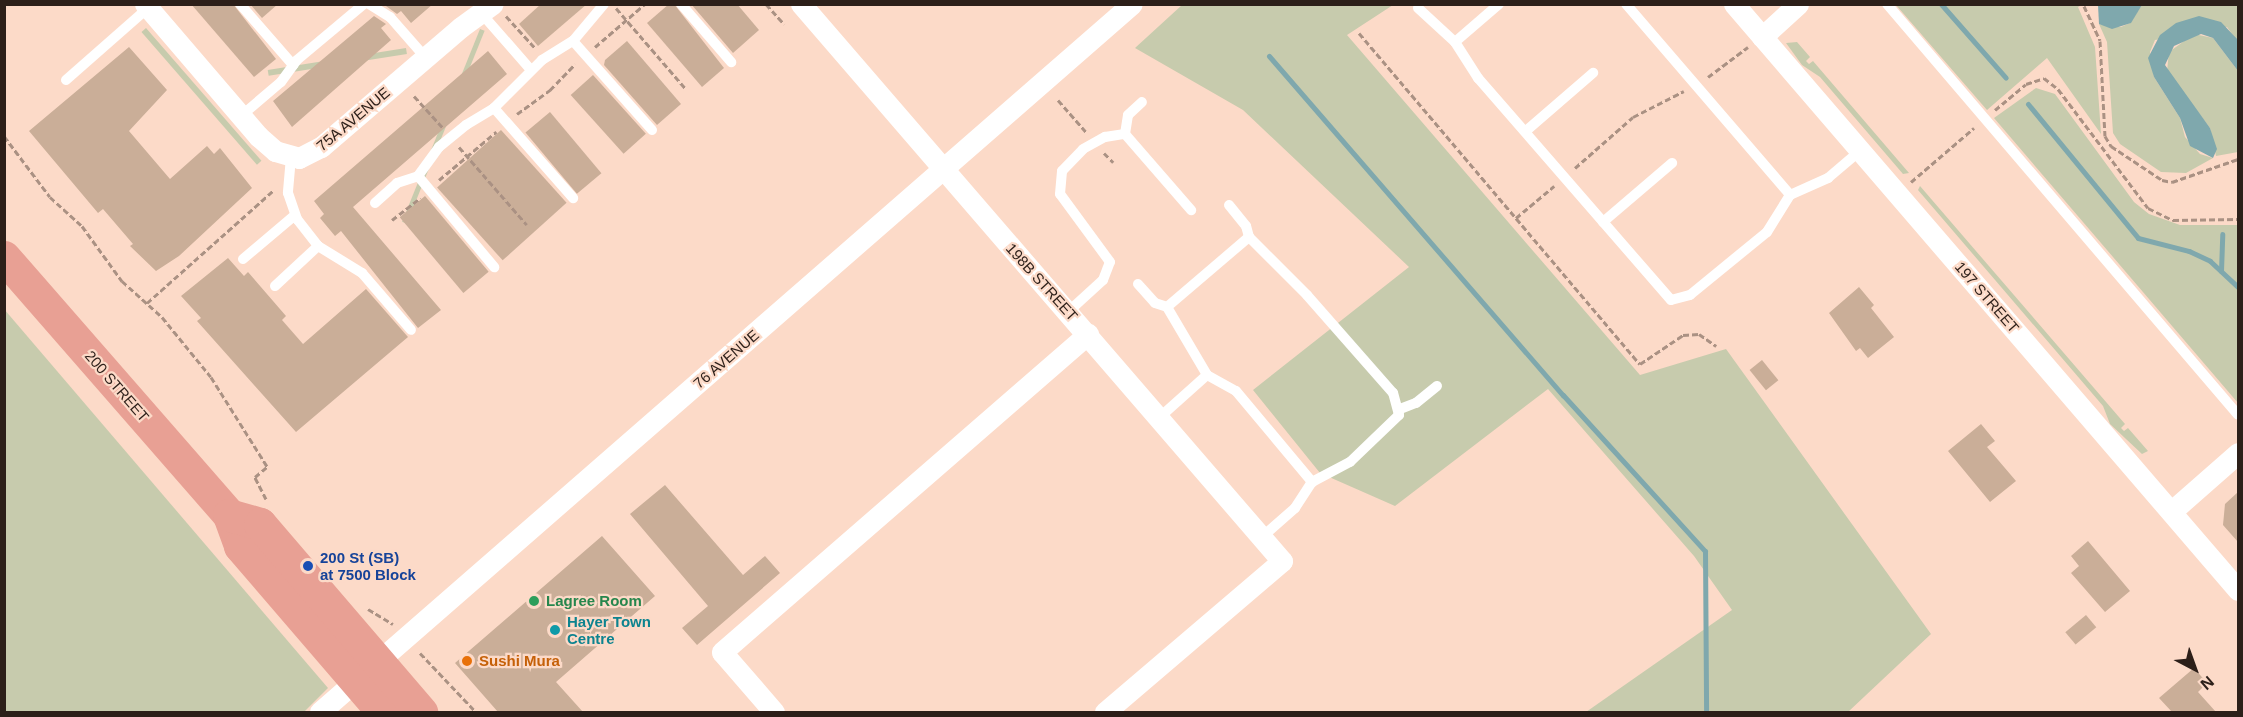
<!DOCTYPE html>
<html>
<head>
<meta charset="utf-8">
<style>
	body { margin:0 }
	#map { position:relative; width:2243px; height:717px; overflow:hidden; background:#fcdac8; font-family:Arial,sans-serif }
	div>[style] { position:absolute }
	[style*='--x'] { left:calc(var(--x)*1px); top:calc(var(--y)*1px); width:calc(var(--w)*1px); rotate:calc(var(--a)*1deg) }
	.green>* { inset:0; background:#c7cbad; transform-origin:0 0 }
	.water>* { inset:0; background:#7fa8ad }
	.stream>* { height:5px; margin:-2.5px; padding:0 2.5px; transform-origin:2.5px; border-radius:2.5px; background:#7fa8ad }
	.building>* { inset:0; background:#caae98; transform-origin:0 0 }
	.path>* { height:3px; margin-top:-1.5px; transform-origin:0; background:repeating-linear-gradient(90deg,#aa9183 0 6px,transparent 0 9px) }
	.service>* { height:10px; margin:-5px; padding:0 5px; transform-origin:5px; border-radius:5px; background:#fff }
	.minor>* { height:21px; margin:-10.5px; padding:0 10.5px; transform-origin:10.5px; border-radius:10.5px; background:#fff }
	.primary>* { height:33px; margin:-16.5px; padding:0 16.5px; transform-origin:16.5px; border-radius:16.5px; background:#e8a094 }
	.dots>* { width:16px; height:16px; translate:-50% -50%; box-sizing:border-box; border:3px solid #fcdac8; border-radius:50% }
	span { translate:-50% -50%; white-space:nowrap; text-align:center; line-height:1.15; -webkit-text-stroke:4.5px #fcdac8; paint-order:stroke }
	.street-label { font-size:15px; color:#2c1f19 }
	.transit-label { font-size:15px; color:#164399; font-weight:700 }
	.left { translate:0 -50%; text-align:left }
	.leisure-label { font-size:15px; color:#27864d; font-weight:700 }
	.culture-label { font-size:15px; color:#0d838f; font-weight:700 }
	.food-label { font-size:15px; color:#c56008; font-weight:700 }
	.frame { position:absolute; inset:0; border:6px solid #2c1f19; pointer-events:none }
	.north { position:absolute; left:2165px; top:639px; width:60px; height:60px; -webkit-text-stroke:4px #fcdac8; paint-order:stroke; rotate:139deg; font-size:16px; font-weight:700; line-height:24px; text-align:center; color:#2c1f19 }
	.north::after { content:''; display:block; margin:auto; width:21px; height:27px; background:#2c1f19; clip-path:polygon(50% 0,100% 100%,50% 72%,0 100%) }
</style>
</head>
<body>
<div id="map">
	<div class="green">
		<div style="clip-path:polygon(1182px 5px,1393px 5px,1347px 35px,1640px 375px,1726px 349px,1931px 634px,1848px 712px,1586px 712px,1732px 610px,1694px 556px,1548px 389px,1395px 506px,1320px 473px,1253px 390px,1409px 267px,1243px 110px,1135px 48px)"></div>
		<div style="clip-path:polygon(1896px 5px,2082px 5px,2078px 7px,2095px 47px,2101px 134px,2047px 58px,1987px 110px)"></div>
		<div style="clip-path:polygon(2142px 5px,2238px 5px,2238px 42px,2227px 27px,2155px 40px,2150px 52px,2154px 77px,2180px 118px,2185px 137px,2200px 154px,2213px 158px,2186px 173px,2161px 172px,2120px 144px,2113px 133px,2107px 42px,2099px 24px,2121px 27px,2130px 23px)"></div>
		<div style="left:146px;top:28px;width:176px;height:6px;rotate:49deg"></div>
		<div style="left:480px;top:29px;width:5px;height:208px;rotate:22deg"></div>
		<div style="clip-path:polygon(2194px 34px,2213px 38px,2238px 71px,2238px 152px,2216px 156px,2210px 128px,2167px 71px,2169px 52px)"></div>
		<div style="clip-path:polygon(1797px 42px,1810px 57px,1806px 61px,1809px 64px,1813px 61px,1909px 173px,1903px 174px,1820px 77px,1802px 65px,1786px 43px)"></div>
		<div style="left:406px;top:48px;width:6px;height:140px;rotate:81deg"></div>
		<div style="clip-path:polygon(2036px 88px,2055px 94px,2134px 202px,2149px 214px,2180px 225px,2238px 225px,2238px 403px,1994px 118px)"></div>
		<div style="clip-path:polygon(1920px 186px,2125px 424px,2121px 428px,2124px 431px,2128px 428px,2148px 451px,2142px 454px,2110px 424px,2103px 406px,1918px 190px)"></div>
		<div style="clip-path:polygon(4px 309px,328px 688px,304px 712px,5px 712px)"></div>
	</div>
	<div class="water">
		<div style="clip-path:polygon(2098px 5px,2098px 4px,2142px 5px,2131px 23px,2112px 29px,2099px 24px)"></div>
		<div style="clip-path:polygon(2199px 16px,2221px 22px,2238px 40px,2238px 71px,2213px 38px,2201px 34px,2174px 46px,2165px 65px,2210px 128px,2217px 149px,2213px 158px,2190px 146px,2180px 118px,2154px 77px,2148px 58px,2160px 35px,2176px 23px)"></div>
	</div>
	<div class="stream">
		<div style="--x:1941;--y:4;--w:98;--a:48.7"></div>
		<div style="--x:1269;--y:56;--w:449;--a:49.1"></div>
		<div style="--x:1563;--y:395;--w:211;--a:47.7"></div>
		<div style="--x:1705;--y:551;--w:161;--a:89.6"></div>
		<div style="--x:2028;--y:104;--w:173;--a:50.6"></div>
		<div style="--x:2138;--y:238;--w:53;--a:14.3"></div>
		<div style="--x:2189;--y:251;--w:23;--a:25"></div>
		<div style="--x:2210;--y:261;--w:38;--a:43"></div>
		<div style="--x:2221;--y:271;--w:37;--a:-88"></div>
	</div>
	<div class="building">
		<div style="clip-path:polygon(191px 4px,233px 4px,276px 59px,254px 77px)"></div>
		<div style="clip-path:polygon(250px 4px,278px 4px,262px 18px)"></div>
		<div style="clip-path:polygon(433px 4px,411px 23px,401px 11px,397px 14px,386px 6px)"></div>
		<div style="clip-path:polygon(541px 4px,587px 4px,538px 46px,519px 24px)"></div>
		<div style="clip-path:polygon(669px 4px,674px 4px,724px 68px,702px 87px,647px 23px)"></div>
		<div style="clip-path:polygon(691px 4px,737px 4px,759px 30px,733px 53px)"></div>
		<div style="clip-path:polygon(374px 16px,386px 24px,381px 28px,391px 40px,292px 127px,273px 101px)"></div>
		<div style="clip-path:polygon(627px 41px,681px 104px,657px 125px,604px 65px,605px 60px)"></div>
		<div style="clip-path:polygon(129px 47px,167px 90px,129px 131px,170px 179px,207px 146px,214px 154px,220px 148px,252px 188px,179px 256px,156px 271px,130px 246px,133px 244px,103px 209px,98px 213px,29px 131px)"></div>
		<div style="clip-path:polygon(488px 51px,507px 74px,353px 207px,441px 310px,418px 328px,341px 231px,335px 236px,320px 218px,324px 214px,314px 201px)"></div>
		<div style="left:593px;top:75px;width:79px;height:30px;rotate:48deg"></div>
		<div style="left:550px;top:112px;width:80px;height:32px;rotate:50deg"></div>
		<div style="left:501px;top:130px;width:98px;height:86px;rotate:48deg"></div>
		<div style="left:425px;top:196px;width:99px;height:33px;rotate:50deg"></div>
		<div style="clip-path:polygon(228px 258px,244px 276px,248px 272px,286px 316px,282px 320px,303px 344px,366px 289px,408px 337px,296px 432px,197px 321px,201px 318px,181px 296px)"></div>
		<div style="clip-path:polygon(1859px 287px,1874px 305px,1871px 308px,1894px 337px,1868px 358px,1860px 348px,1856px 351px,1829px 313px)"></div>
		<div style="left:1762px;top:360px;width:26px;height:16px;rotate:51deg"></div>
		<div style="clip-path:polygon(1981px 424px,1995px 441px,1987px 447px,2016px 481px,1990px 502px,1948px 451px)"></div>
		<div style="clip-path:polygon(665px 485px,743px 575px,765px 556px,780px 573px,697px 645px,682px 628px,708px 606px,630px 514px)"></div>
		<div style="clip-path:polygon(2238px 492px,2238px 542px,2223px 525px,2225px 504px)"></div>
		<div style="clip-path:polygon(602px 536px,655px 596px,556px 682px,583px 712px,498px 712px,455px 663px)"></div>
		<div style="clip-path:polygon(2088px 541px,2130px 591px,2105px 612px,2071px 573px,2079px 566px,2071px 556px)"></div>
		<div style="left:2086px;top:615px;width:16px;height:27px;rotate:50deg"></div>
		<div style="clip-path:polygon(2194px 668px,2207px 683px,2198px 692px,2216px 712px,2172px 712px,2159px 698px)"></div>
	</div>
	<div class="path">
		<div style="--x:766;--y:4;--w:27;--a:48"></div>
		<div style="--x:2084;--y:6;--w:38;--a:65"></div>
		<div style="--x:2100;--y:41;--w:95;--a:87"></div>
		<div style="--x:2105;--y:136;--w:12;--a:59"></div>
		<div style="--x:2111;--y:146;--w:61;--a:33.7"></div>
		<div style="--x:2162;--y:180;--w:10;--a:11"></div>
		<div style="--x:2172;--y:182;--w:70;--a:-19.2"></div>
		<div style="--x:616;--y:8;--w:106;--a:49.2"></div>
		<div style="--x:506;--y:16;--w:43;--a:47.8"></div>
		<div style="--x:1359;--y:33;--w:434;--a:49.7"></div>
		<div style="--x:1640;--y:364;--w:52;--a:-34"></div>
		<div style="--x:1683;--y:335;--w:16;--a:-4"></div>
		<div style="--x:1699;--y:334;--w:21;--a:35"></div>
		<div style="--x:595;--y:47;--w:66;--a:-40.7"></div>
		<div style="--x:1708;--y:77;--w:50;--a:-36.9"></div>
		<div style="--x:414;--y:96;--w:43;--a:47.8"></div>
		<div style="--x:1058;--y:100;--w:43;--a:48.8"></div>
		<div style="--x:1995;--y:110;--w:40;--a:-40"></div>
		<div style="--x:2026;--y:84;--w:19;--a:-18"></div>
		<div style="--x:2044;--y:78;--w:18;--a:38"></div>
		<div style="--x:2058;--y:89;--w:149;--a:52.9"></div>
		<div style="--x:2148;--y:208;--w:28;--a:26"></div>
		<div style="--x:2173;--y:220;--w:65;--a:-0.9"></div>
		<div style="--x:517;--y:114;--w:41;--a:-36"></div>
		<div style="--x:550;--y:90;--w:36;--a:-46"></div>
		<div style="--x:4;--y:136;--w:76;--a:53"></div>
		<div style="--x:50;--y:197;--w:43;--a:42.2"></div>
		<div style="--x:82;--y:226;--w:68;--a:54"></div>
		<div style="--x:122;--y:281;--w:54;--a:42"></div>
		<div style="--x:162;--y:317;--w:77;--a:50.8"></div>
		<div style="--x:211;--y:377;--w:107;--a:57.9"></div>
		<div style="--x:459;--y:147;--w:103;--a:48.9"></div>
		<div style="--x:1104;--y:153;--w:13;--a:45"></div>
		<div style="--x:1575;--y:168;--w:77;--a:-41.3"></div>
		<div style="--x:1633;--y:117;--w:57;--a:-27"></div>
		<div style="--x:439;--y:180;--w:75;--a:-40.1"></div>
		<div style="--x:1911;--y:182;--w:83;--a:-40.6"></div>
		<div style="--x:1516;--y:218;--w:50;--a:-40.1"></div>
		<div style="--x:392;--y:220;--w:36;--a:-38"></div>
		<div style="--x:147;--y:303;--w:170;--a:-41.7"></div>
		<div style="--x:266;--y:499;--w:25;--a:-117"></div>
		<div style="--x:255;--y:477;--w:16;--a:-40"></div>
		<div style="--x:368;--y:609;--w:29;--a:31"></div>
		<div style="--x:420;--y:653;--w:81;--a:46.5"></div>
	</div>
	<div class="service">
		<div style="--x:240;--y:4;--w:81;--a:49"></div>
		<div style="--x:369;--y:4;--w:25;--a:32"></div>
		<div style="--x:390;--y:17;--w:53;--a:48.8"></div>
		<div style="--x:681;--y:4;--w:77;--a:49.2"></div>
		<div style="--x:1626;--y:4;--w:252;--a:49.3"></div>
		<div style="--x:1790;--y:195;--w:42;--a:-24.1"></div>
		<div style="--x:1828;--y:178;--w:43;--a:-40.3"></div>
		<div style="--x:1887;--y:4;--w:540;--a:49.5"></div>
		<div style="--x:1418;--y:8;--w:50;--a:42.6"></div>
		<div style="--x:1455;--y:42;--w:43;--a:57.4"></div>
		<div style="--x:1478;--y:78;--w:294;--a:49"></div>
		<div style="--x:1671;--y:300;--w:20;--a:-15"></div>
		<div style="--x:1690;--y:295;--w:99;--a:-39.3"></div>
		<div style="--x:1767;--y:232;--w:44;--a:-58.1"></div>
		<div style="--x:482;--y:14;--w:74;--a:48.8"></div>
		<div style="--x:573;--y:41;--w:119;--a:48.4"></div>
		<div style="--x:1455;--y:42;--w:58;--a:-40.8"></div>
		<div style="--x:66;--y:80;--w:109;--a:-41.3"></div>
		<div style="--x:494;--y:108;--w:120;--a:48.7"></div>
		<div style="--x:241;--y:116;--w:52;--a:-40.4"></div>
		<div style="--x:281;--y:82;--w:27;--a:-54"></div>
		<div style="--x:297;--y:60;--w:87;--a:-39.9"></div>
		<div style="--x:1526;--y:131;--w:89;--a:-40.9"></div>
		<div style="--x:1125;--y:134;--w:19;--a:-81"></div>
		<div style="--x:1128;--y:115;--w:19;--a:-43"></div>
		<div style="--x:291;--y:157;--w:36;--a:95"></div>
		<div style="--x:288;--y:193;--w:28;--a:71"></div>
		<div style="--x:297;--y:219;--w:34;--a:52"></div>
		<div style="--x:318;--y:246;--w:52;--a:31.5"></div>
		<div style="--x:362;--y:273;--w:75;--a:49.3"></div>
		<div style="--x:418;--y:176;--w:119;--a:50.1"></div>
		<div style="--x:375;--y:203;--w:30;--a:-42"></div>
		<div style="--x:397;--y:183;--w:22;--a:-18"></div>
		<div style="--x:418;--y:176;--w:36;--a:-54"></div>
		<div style="--x:439;--y:147;--w:35;--a:-39"></div>
		<div style="--x:466;--y:125;--w:33;--a:-31"></div>
		<div style="--x:494;--y:108;--w:68;--a:-45"></div>
		<div style="--x:542;--y:60;--w:36;--a:-32"></div>
		<div style="--x:573;--y:41;--w:48;--a:-50"></div>
		<div style="--x:1603;--y:222;--w:91;--a:-40.5"></div>
		<div style="--x:243;--y:259;--w:68;--a:-40.2"></div>
		<div style="--x:1138;--y:284;--w:25;--a:48"></div>
		<div style="--x:1155;--y:303;--w:13;--a:18"></div>
		<div style="--x:1167;--y:307;--w:108;--a:-40.5"></div>
		<div style="--x:275;--y:286;--w:59;--a:-42.9"></div>
		<div style="--x:1167;--y:307;--w:79;--a:59.5"></div>
		<div style="--x:1069;--y:311;--w:46;--a:-42.4"></div>
		<div style="--x:1103;--y:280;--w:19;--a:-69"></div>
		<div style="--x:1110;--y:262;--w:84;--a:-126.3"></div>
		<div style="--x:1060;--y:194;--w:23;--a:-85"></div>
		<div style="--x:1062;--y:171;--w:30;--a:-46"></div>
		<div style="--x:1083;--y:149;--w:25;--a:-29"></div>
		<div style="--x:1105;--y:137;--w:20;--a:-9"></div>
		<div style="--x:1125;--y:134;--w:101;--a:49"></div>
		<div style="--x:1400;--y:409;--w:17;--a:-21"></div>
		<div style="--x:1416;--y:403;--w:27;--a:-39"></div>
		<div style="--x:1160;--y:417;--w:63;--a:-41.8"></div>
		<div style="--x:1207;--y:375;--w:33;--a:29"></div>
		<div style="--x:1236;--y:391;--w:119;--a:50.1"></div>
		<div style="--x:1312;--y:482;--w:43;--a:-27.8"></div>
		<div style="--x:1350;--y:462;--w:68;--a:-43.8"></div>
		<div style="--x:1399;--y:415;--w:23;--a:-105"></div>
		<div style="--x:1393;--y:393;--w:130;--a:-131.3"></div>
		<div style="--x:1307;--y:295;--w:82;--a:-135"></div>
		<div style="--x:1249;--y:237;--w:11;--a:-105"></div>
		<div style="--x:1246;--y:226;--w:27;--a:-129"></div>
		<div style="--x:1262;--y:537;--w:44;--a:-41.3"></div>
		<div style="--x:1295;--y:508;--w:31;--a:-57"></div>
	</div>
	<div class="minor">
		<div style="--x:145;--y:4;--w:174;--a:49.4"></div>
		<div style="--x:258;--y:136;--w:23;--a:41"></div>
		<div style="--x:275;--y:151;--w:25;--a:16"></div>
		<div style="--x:299;--y:158;--w:25;--a:-27"></div>
		<div style="--x:321;--y:147;--w:184;--a:-40.6"></div>
		<div style="--x:461;--y:27;--w:39;--a:-36"></div>
		<div style="--x:801;--y:4;--w:736;--a:49.19"></div>
		<div style="--x:1282;--y:561;--w:233;--a:139.5"></div>
		<div style="--x:1734;--y:4;--w:773;--a:49.3"></div>
		<div style="--x:1762;--y:37;--w:49;--a:-42.5"></div>
		<div style="--x:2172;--y:511;--w:88;--a:-41.3"></div>
		<div style="--x:320;--y:712;--w:1077;--a:-41.09"></div>
		<div style="--x:774;--y:712;--w:79;--a:-130.9"></div>
		<div style="--x:722;--y:652;--w:485;--a:-41"></div>
	</div>
	<div class="primary">
		<div style="--x:4;--y:257;--w:342;--a:48.9"></div>
		<div style="--x:229;--y:515;--w:33;--a:70"></div>
		<div style="--x:240;--y:546;--w:219;--a:49.3"></div>
		<div style="--x:229;--y:515;--w:32;--a:16"></div>
		<div style="--x:260;--y:524;--w:248;--a:49.4"></div>
	</div>
	<div class="dots">
		<div style="left:308px;top:566px;background:#1a4fb4"></div>
		<div style="left:534px;top:601px;background:#2e9e5b"></div>
		<div style="left:555px;top:630px;background:#0f9aa8"></div>
		<div style="left:467px;top:661px;background:#e8710a"></div>
	</div>
	<div class="street-label">
		<span style="left:353px;top:119px;rotate:-40deg">75A AVENUE</span>
		<span style="left:1042px;top:282px;rotate:48deg">198B STREET</span>
		<span style="left:1987px;top:297px;rotate:49deg">197 STREET</span>
		<span style="left:726px;top:359px;rotate:-41deg">76 AVENUE</span>
		<span style="left:117px;top:386px;rotate:49deg">200 STREET</span>
	</div>
	<div class="transit-label">
		<span class="left" style="left:320px;top:566px">200 St (SB)<br>at 7500 Block</span>
	</div>
	<div class="leisure-label">
		<span class="left" style="left:546px;top:601px">Lagree Room</span>
	</div>
	<div class="culture-label">
		<span class="left" style="left:567px;top:630px">Hayer Town<br>Centre</span>
	</div>
	<div class="food-label">
		<span class="left" style="left:479px;top:661px">Sushi Mura</span>
	</div>
	<div class="frame"></div>
	<div class="north">N</div>
</div>
</body>
</html>
